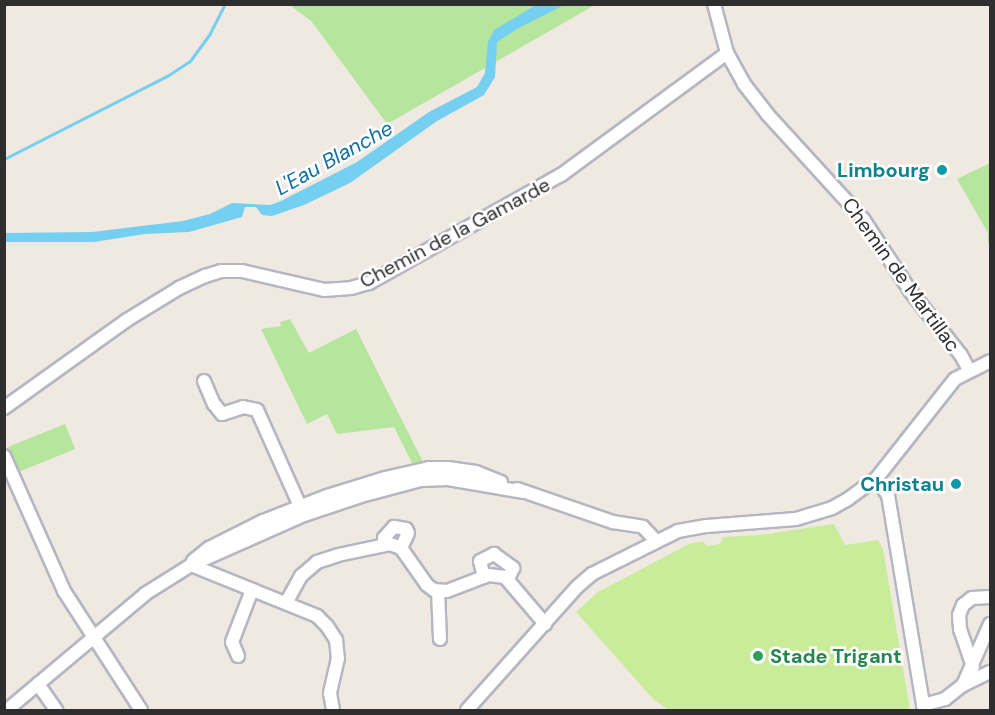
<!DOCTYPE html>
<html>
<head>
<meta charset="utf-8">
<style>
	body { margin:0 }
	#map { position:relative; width:995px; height:715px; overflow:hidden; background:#efe9e1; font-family:"DM Sans",sans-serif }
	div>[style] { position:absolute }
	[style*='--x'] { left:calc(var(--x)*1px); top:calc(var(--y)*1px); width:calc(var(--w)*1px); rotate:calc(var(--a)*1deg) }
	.green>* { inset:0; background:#b6e59e; transform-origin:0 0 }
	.pitch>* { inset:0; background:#c9ec9a }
	.water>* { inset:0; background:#75cff0 }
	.stream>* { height:3px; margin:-1.5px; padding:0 1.5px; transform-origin:1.5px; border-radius:1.5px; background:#75cff0 }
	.roads { filter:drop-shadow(2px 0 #b4b7c1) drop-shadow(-2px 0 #b4b7c1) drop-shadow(0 2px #b4b7c1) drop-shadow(0 -2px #b4b7c1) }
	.minor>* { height:12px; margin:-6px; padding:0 6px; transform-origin:6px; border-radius:6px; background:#fff }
	.dots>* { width:16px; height:16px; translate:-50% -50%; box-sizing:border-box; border:3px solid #fff; border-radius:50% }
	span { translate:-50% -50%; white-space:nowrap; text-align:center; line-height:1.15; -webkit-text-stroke:5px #fff; paint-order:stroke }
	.culture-label { font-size:20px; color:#0d838f; font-weight:700 }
	.right { translate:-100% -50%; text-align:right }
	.street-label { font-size:20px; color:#2e2e2e }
	.leisure-label { font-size:20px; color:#27864d; font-weight:700 }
	.left { translate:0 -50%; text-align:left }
	.water-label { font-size:21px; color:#0d6fa3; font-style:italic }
	.frame { position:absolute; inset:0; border:6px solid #2e2e2e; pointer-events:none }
</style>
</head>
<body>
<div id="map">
	<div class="green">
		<div style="clip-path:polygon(290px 5px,595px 5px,387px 124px,312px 22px)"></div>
		<div style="clip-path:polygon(990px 163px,990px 242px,988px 243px,988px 233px,957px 179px)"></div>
		<div style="clip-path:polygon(290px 319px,309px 353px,356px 329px,423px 462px,412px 463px,394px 427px,337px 434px,327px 414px,307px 424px,261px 329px,281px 326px,280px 322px)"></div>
		<div style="left:65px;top:424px;width:27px;height:61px;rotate:68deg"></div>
	</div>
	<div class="pitch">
		<div style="clip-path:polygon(834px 524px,845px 545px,878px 540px,883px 549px,910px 710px,669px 710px,654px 700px,576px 612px,598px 592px,689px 544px,703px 541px,707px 546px,720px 544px,723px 537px,761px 535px)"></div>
	</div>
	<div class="water">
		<div style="clip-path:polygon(536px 5px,564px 5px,515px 30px,497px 42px,495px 77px,484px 95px,437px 121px,350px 183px,304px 205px,272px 216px,262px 215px,256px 207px,245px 207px,242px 217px,189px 232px,145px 234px,94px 242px,5px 242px,5px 233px,92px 232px,183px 221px,210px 214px,232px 203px,270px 205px,281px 201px,357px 162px,429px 112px,477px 87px,485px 73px,488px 42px,494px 30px)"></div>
	</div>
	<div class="stream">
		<div style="--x:4;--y:159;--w:183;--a:-27"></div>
		<div style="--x:167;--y:76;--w:27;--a:-33"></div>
		<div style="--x:190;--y:61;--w:34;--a:-54"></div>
		<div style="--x:210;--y:33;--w:33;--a:-63"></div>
	</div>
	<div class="roads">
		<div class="minor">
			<div style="--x:714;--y:4;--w:51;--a:75.1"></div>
			<div style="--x:727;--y:53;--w:35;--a:61"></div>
			<div style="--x:744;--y:84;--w:39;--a:52"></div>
			<div style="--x:768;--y:115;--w:141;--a:47.6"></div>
			<div style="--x:863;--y:219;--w:87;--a:56.7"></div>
			<div style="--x:911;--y:292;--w:80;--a:51.6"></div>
			<div style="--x:961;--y:355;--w:17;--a:62"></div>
			<div style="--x:204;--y:381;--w:25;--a:67"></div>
			<div style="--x:214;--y:404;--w:13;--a:51"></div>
			<div style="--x:222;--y:414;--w:22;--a:-18"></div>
			<div style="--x:243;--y:407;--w:14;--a:12"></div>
			<div style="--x:257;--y:410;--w:105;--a:65.9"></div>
			<div style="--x:4;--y:408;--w:151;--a:-35.6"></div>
			<div style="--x:127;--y:320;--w:61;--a:-31.6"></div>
			<div style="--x:179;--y:288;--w:29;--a:-25"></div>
			<div style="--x:205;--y:276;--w:17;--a:-17"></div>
			<div style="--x:221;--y:271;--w:21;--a:0"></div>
			<div style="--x:242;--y:271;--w:84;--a:13"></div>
			<div style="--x:324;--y:290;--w:27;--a:-4"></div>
			<div style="--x:351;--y:288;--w:19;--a:-16"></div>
			<div style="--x:369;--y:283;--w:220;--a:-29.4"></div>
			<div style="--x:561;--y:175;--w:206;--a:-36.3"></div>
			<div style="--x:4;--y:456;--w:148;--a:66"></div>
			<div style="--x:64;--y:591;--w:142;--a:57.1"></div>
			<div style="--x:876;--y:479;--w:20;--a:53"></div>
			<div style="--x:888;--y:495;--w:218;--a:80.5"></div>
			<div style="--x:517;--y:489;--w:102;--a:19"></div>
			<div style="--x:613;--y:522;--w:30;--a:9"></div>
			<div style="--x:643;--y:527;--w:19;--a:47"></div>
			<div style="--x:384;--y:544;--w:6;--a:-90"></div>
			<div style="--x:384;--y:538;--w:15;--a:-48"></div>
			<div style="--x:394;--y:527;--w:12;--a:9"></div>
			<div style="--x:406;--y:529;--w:4;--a:63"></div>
			<div style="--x:408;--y:533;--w:17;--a:115"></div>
			<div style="--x:193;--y:561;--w:21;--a:-39"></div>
			<div style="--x:209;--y:548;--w:60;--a:-26.6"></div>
			<div style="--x:263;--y:521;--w:69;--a:-21.3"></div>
			<div style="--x:327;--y:496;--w:61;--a:-17.2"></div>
			<div style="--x:385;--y:478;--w:45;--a:-12.8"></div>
			<div style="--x:429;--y:468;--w:19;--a:0"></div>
			<div style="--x:448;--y:468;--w:28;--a:8"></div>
			<div style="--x:476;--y:472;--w:27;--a:22"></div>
			<div style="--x:191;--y:565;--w:136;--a:22"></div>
			<div style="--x:317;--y:616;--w:14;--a:45"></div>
			<div style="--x:327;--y:626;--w:17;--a:57"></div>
			<div style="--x:336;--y:640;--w:18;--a:84"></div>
			<div style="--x:338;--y:658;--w:36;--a:103"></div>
			<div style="--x:330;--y:693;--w:17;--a:80"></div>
			<div style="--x:484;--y:577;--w:16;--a:-104"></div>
			<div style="--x:480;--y:561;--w:16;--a:-27"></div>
			<div style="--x:494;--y:554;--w:24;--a:36"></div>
			<div style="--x:513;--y:568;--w:12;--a:114"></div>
			<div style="--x:438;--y:591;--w:48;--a:87.6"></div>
			<div style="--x:286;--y:603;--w:31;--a:-61"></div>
			<div style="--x:301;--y:576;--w:21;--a:-41"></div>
			<div style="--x:317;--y:562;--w:22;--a:-18"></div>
			<div style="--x:338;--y:555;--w:53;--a:-11.9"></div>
			<div style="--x:390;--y:544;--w:12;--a:20"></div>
			<div style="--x:401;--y:548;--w:45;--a:54.9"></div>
			<div style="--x:427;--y:585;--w:9;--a:36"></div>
			<div style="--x:434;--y:590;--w:13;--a:4"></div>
			<div style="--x:447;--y:591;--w:45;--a:-20.9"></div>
			<div style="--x:489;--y:575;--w:16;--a:7"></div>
			<div style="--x:505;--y:577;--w:62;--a:49.6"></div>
			<div style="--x:238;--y:656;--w:15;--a:-113"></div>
			<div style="--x:232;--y:642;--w:56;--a:-69"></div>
			<div style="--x:973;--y:667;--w:40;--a:-108.9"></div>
			<div style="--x:960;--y:629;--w:14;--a:-94"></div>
			<div style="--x:959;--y:615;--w:11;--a:-68"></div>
			<div style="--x:963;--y:605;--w:11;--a:-38"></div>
			<div style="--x:972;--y:598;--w:18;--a:-3"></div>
			<div style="--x:38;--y:684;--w:32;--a:55"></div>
			<div style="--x:963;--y:685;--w:30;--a:-26"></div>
			<div style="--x:923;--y:705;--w:23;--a:-15"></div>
			<div style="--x:945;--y:699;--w:23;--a:-38"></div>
			<div style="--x:963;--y:685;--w:67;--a:-66.1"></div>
			<div style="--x:7;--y:710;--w:180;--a:-40"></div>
			<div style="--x:145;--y:594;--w:54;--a:-32.2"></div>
			<div style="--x:191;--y:565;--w:124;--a:-23.9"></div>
			<div style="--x:304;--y:515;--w:60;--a:-18.4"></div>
			<div style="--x:361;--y:496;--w:62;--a:-14.9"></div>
			<div style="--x:421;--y:480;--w:27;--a:-2"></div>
			<div style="--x:448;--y:479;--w:77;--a:9.7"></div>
			<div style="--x:467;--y:710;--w:165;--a:-48.2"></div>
			<div style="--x:577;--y:587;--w:20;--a:-41"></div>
			<div style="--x:592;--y:574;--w:96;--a:-26.6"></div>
			<div style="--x:678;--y:531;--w:29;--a:-10"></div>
			<div style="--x:707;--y:526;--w:89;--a:-4.5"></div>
			<div style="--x:796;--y:519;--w:38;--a:-17"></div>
			<div style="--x:832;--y:508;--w:18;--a:-29"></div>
			<div style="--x:848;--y:499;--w:34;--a:-36"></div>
			<div style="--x:876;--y:479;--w:127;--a:-51.7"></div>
			<div style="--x:955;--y:379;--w:39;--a:-27"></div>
		</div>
	</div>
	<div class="dots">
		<div style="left:942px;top:170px;background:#0f9aa8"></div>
		<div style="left:956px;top:484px;background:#0f9aa8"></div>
		<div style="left:758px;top:656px;background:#2e9e5b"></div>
	</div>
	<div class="culture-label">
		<span class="right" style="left:930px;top:170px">Limbourg</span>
		<span class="right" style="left:944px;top:484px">Christau</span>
	</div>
	<div class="street-label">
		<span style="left:455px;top:233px;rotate:-28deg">Chemin de la Gamarde</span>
		<span style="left:901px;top:275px;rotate:54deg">Chemin de Martillac</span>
	</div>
	<div class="leisure-label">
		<span class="left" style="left:770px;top:656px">Stade Trigant</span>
	</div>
	<div class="water-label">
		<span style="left:334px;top:158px;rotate:-29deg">L'Eau Blanche</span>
	</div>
	<div class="frame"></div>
</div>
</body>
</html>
